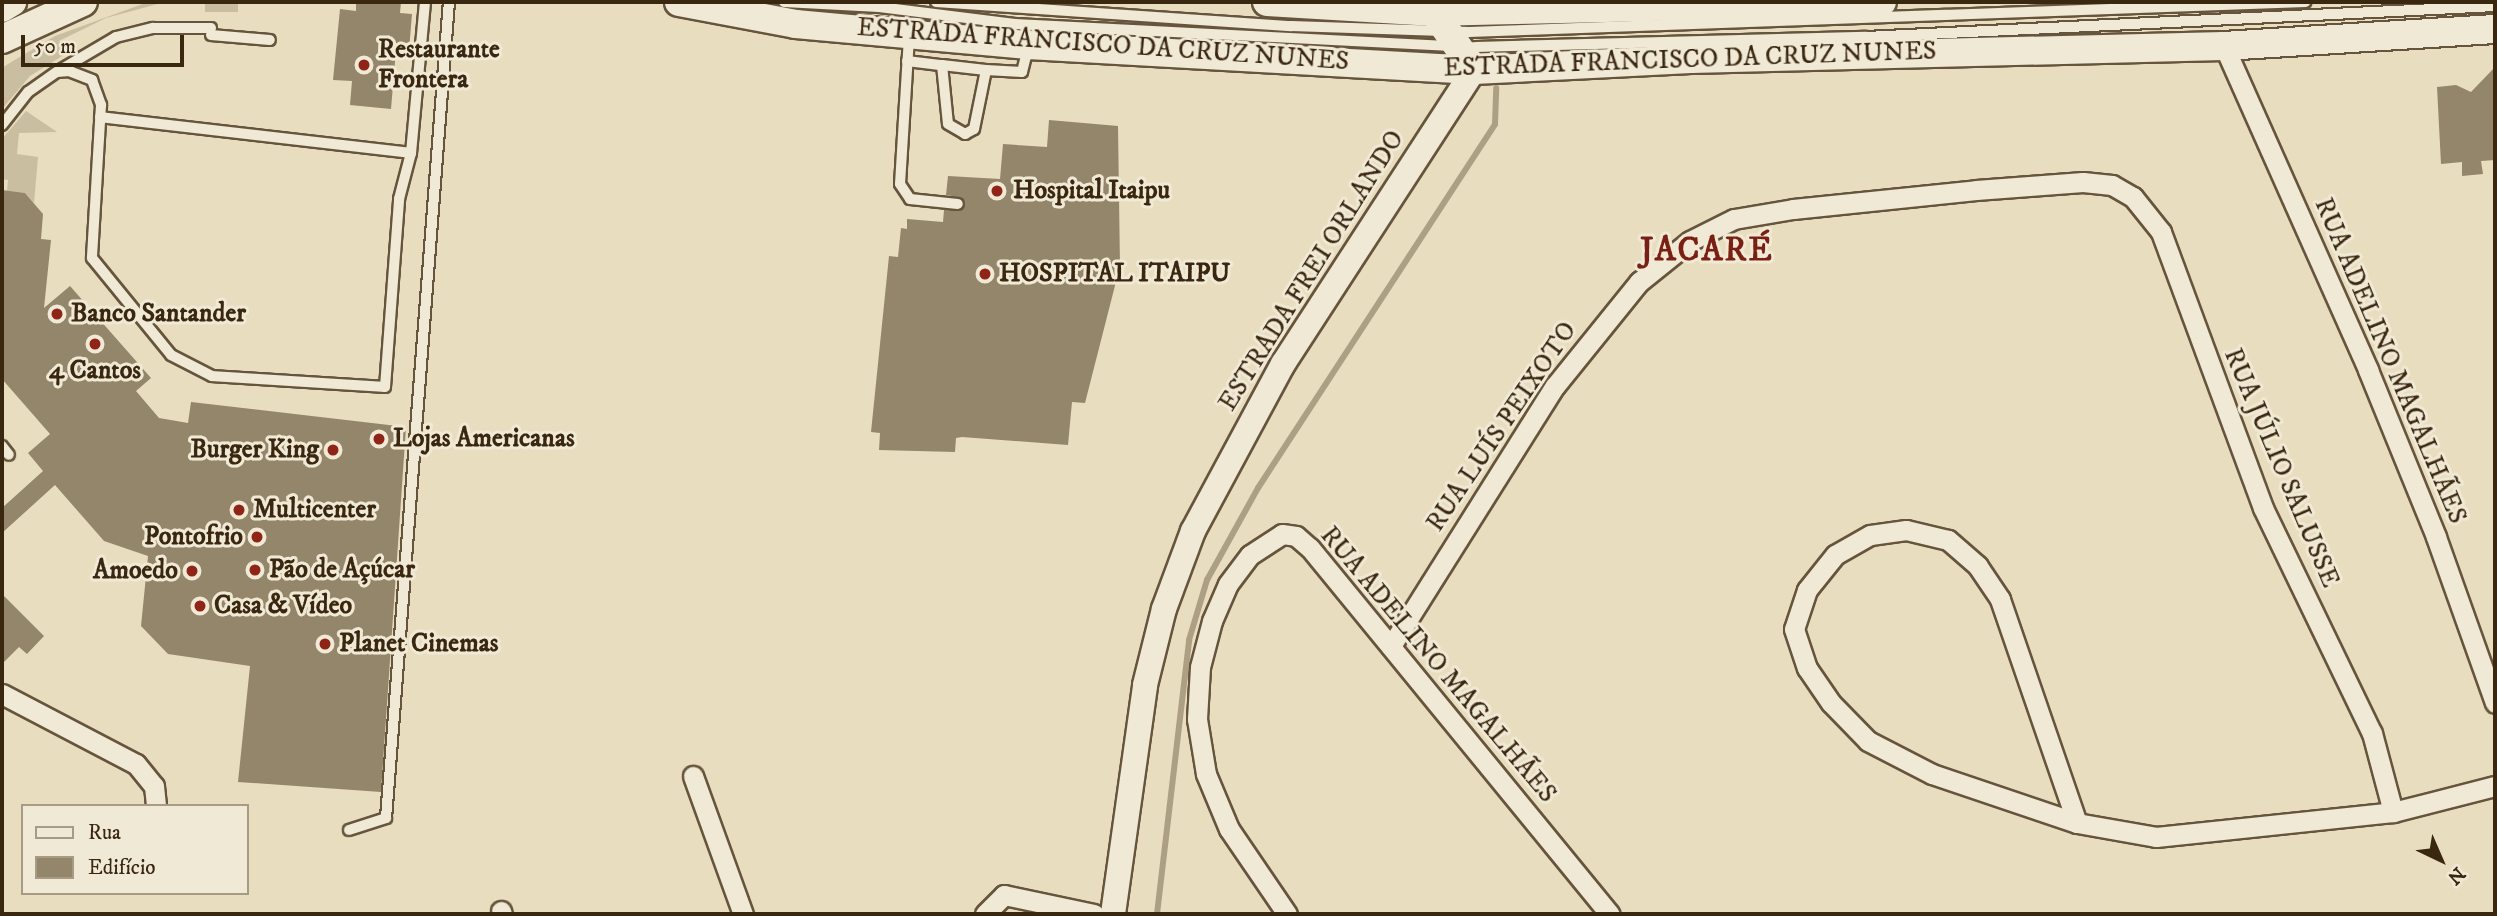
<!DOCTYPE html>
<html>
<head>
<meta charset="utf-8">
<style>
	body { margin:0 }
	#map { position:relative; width:2497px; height:916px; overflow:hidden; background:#e8ddbe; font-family:"IM FELL DW Pica",serif }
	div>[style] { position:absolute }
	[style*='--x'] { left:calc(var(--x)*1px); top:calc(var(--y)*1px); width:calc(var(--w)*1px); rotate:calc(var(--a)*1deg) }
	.green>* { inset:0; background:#cabea0; transform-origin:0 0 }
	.stream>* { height:6px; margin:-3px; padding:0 3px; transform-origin:3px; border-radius:3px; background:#ad9f83 }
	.building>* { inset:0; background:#94866a }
	.roads { filter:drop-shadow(2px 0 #66543c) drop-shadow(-2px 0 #66543c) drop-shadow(0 2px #66543c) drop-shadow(0 -2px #66543c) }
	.service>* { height:10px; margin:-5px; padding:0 5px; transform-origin:5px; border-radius:5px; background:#f0e9d5 }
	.minor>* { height:19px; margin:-9.5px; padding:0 9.5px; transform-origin:9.5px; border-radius:9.5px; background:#f0e9d5 }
	.tertiary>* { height:24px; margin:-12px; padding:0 12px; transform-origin:12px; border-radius:12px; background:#f0e9d5 }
	.secondary>* { height:28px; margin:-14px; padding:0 14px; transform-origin:14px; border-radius:14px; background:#f0e9d5 }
	.dots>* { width:19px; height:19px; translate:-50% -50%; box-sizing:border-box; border:4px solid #f0e9d5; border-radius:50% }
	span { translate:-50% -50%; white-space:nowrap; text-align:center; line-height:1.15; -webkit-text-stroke:6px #f0e9d5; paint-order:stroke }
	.street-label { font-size:26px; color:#3a2710 }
	.poi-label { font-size:26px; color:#3a2710; font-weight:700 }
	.left { translate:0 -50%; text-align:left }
	.right { translate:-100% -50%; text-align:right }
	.district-label { font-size:33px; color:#7a1f14; font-weight:700; letter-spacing:2px }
	.frame { position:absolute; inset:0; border:4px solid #3a2710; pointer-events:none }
	.legend { position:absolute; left:21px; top:804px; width:228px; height:91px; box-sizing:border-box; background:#f0e9d5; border:2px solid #a79b86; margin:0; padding:9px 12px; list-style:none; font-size:21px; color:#3a2710 }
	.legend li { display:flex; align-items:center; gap:14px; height:35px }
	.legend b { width:35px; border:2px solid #a79b86 }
	.north { position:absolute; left:2406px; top:825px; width:70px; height:70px; -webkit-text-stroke:5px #f0e9d5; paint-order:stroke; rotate:136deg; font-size:19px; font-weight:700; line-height:28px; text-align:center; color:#3a2710 }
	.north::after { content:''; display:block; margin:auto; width:24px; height:32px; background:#3a2710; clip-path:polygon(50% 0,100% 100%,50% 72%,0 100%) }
	.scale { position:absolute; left:21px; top:35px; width:163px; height:32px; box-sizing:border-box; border:4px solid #3a2710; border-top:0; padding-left:9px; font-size:21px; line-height:24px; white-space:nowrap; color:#3a2710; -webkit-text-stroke:5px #f0e9d5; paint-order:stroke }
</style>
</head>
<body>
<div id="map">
	<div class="green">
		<div style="clip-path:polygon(148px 2px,165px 2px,106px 18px,59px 41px,67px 53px,30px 76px,2px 109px,2px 68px,8px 64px,55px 36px)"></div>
		<div style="left:205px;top:2px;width:33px;height:10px"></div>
		<div style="clip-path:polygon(26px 111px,57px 132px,19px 133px,17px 154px,38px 157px,34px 203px,25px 193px,7px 191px,8px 180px,2px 179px,2px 139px)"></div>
	</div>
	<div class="stream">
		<div style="--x:1157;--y:914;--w:276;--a:-83.3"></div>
		<div style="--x:1189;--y:640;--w:63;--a:-73.3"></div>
		<div style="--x:1207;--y:580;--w:105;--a:-61"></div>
		<div style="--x:1258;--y:488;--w:434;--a:-56.9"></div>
		<div style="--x:1495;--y:124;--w:36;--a:-88"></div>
	</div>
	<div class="building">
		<div style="clip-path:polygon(356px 2px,401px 2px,400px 13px,412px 14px,409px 51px,396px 50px,391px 109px,350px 105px,352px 81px,333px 80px,340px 9px,356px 11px)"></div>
		<div style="clip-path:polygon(2495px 67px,2495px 160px,2481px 161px,2483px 174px,2462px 176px,2462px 162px,2441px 164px,2437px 87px,2456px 85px,2471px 92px)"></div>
		<div style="clip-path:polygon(1049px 120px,1118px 126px,1120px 266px,1085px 403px,1072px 402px,1068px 445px,962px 437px,956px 438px,955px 452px,879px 450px,880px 433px,871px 432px,889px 256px,898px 257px,901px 228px,907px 229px,907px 219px,943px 222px,944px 210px,962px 210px,963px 198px,946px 195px,948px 176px,1000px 179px,1003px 144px,1047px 147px)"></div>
		<div style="clip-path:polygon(2px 190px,25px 193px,43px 214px,41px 239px,51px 240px,44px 308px,70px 286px,151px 378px,136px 391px,159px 418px,188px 423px,191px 402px,406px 427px,381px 792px,238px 782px,250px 666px,168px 654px,141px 626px,148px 556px,104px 541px,55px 485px,2px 533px,2px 508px,43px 471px,28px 453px,50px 434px,2px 379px)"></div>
		<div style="clip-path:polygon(2px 594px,44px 636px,27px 654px,19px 647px,2px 664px)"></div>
	</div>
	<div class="roads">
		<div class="service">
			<div style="--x:784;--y:2;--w:95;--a:3"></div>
			<div style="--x:879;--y:7;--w:137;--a:7.1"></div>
			<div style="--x:1015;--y:24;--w:462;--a:2.9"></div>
			<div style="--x:1476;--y:47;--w:390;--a:-1.5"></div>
			<div style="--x:1866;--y:37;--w:630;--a:-2.82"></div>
			<div style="--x:936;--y:2;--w:356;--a:3.9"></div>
			<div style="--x:1291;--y:26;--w:178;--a:1.9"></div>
			<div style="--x:1469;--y:32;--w:837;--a:-2.06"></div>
			<div style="--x:211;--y:35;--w:59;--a:4.8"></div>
			<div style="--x:909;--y:37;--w:147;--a:93.5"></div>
			<div style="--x:900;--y:184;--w:18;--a:56"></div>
			<div style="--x:910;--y:199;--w:48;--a:5.9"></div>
			<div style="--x:907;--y:61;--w:35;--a:7"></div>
			<div style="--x:942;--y:65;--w:59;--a:84.2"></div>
			<div style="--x:948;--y:124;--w:20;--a:30"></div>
			<div style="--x:965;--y:134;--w:10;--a:-29"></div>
			<div style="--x:974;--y:129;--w:60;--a:-78.5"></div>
			<div style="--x:986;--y:70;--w:36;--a:3"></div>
			<div style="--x:1022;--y:72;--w:25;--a:-76"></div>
			<div style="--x:942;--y:65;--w:44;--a:6.5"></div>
			<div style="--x:60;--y:70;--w:65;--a:-30.5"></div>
			<div style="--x:116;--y:37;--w:38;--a:-14"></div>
			<div style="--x:153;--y:28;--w:58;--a:0"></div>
			<div style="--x:100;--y:117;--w:313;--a:6.6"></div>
			<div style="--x:411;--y:153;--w:152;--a:-84.7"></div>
			<div style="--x:2;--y:125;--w:42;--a:-51.8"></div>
			<div style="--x:28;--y:92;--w:35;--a:-35"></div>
			<div style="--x:57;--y:72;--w:12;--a:-5"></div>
			<div style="--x:69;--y:71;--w:25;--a:21"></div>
			<div style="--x:92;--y:80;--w:27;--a:70"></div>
			<div style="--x:101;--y:105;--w:153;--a:93.4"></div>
			<div style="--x:92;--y:258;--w:125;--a:50.8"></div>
			<div style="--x:171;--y:355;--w:46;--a:27.1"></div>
			<div style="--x:212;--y:376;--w:173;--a:3.6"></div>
			<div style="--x:385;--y:387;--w:189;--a:-85.7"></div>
			<div style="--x:399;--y:199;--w:48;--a:-75.4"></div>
			<div style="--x:2;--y:446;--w:11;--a:52"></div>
			<div style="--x:349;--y:830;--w:39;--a:-18"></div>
			<div style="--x:386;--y:818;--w:818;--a:-85.59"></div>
		</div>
		<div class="minor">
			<div style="--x:2224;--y:46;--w:355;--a:66"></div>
			<div style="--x:2368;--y:370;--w:180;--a:67.8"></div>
			<div style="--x:2436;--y:537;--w:176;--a:70.4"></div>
			<div style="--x:1391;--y:646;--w:307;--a:-57.8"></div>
			<div style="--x:1555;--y:386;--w:134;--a:-51.1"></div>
			<div style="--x:1639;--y:282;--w:65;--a:-38.8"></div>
			<div style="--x:1690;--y:241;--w:49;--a:-26.6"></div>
			<div style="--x:1734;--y:219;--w:60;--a:-9.6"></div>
			<div style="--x:1793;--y:209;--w:184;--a:-5.9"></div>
			<div style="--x:1976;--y:190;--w:107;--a:-4.3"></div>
			<div style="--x:2083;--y:182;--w:29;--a:6"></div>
			<div style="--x:2112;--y:185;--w:24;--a:30"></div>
			<div style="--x:2133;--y:197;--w:45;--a:51.3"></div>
			<div style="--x:2161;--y:232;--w:294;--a:69.7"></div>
			<div style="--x:2263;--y:508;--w:250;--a:64.2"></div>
			<div style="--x:2372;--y:733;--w:82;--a:75.1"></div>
			<div style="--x:2;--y:694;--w:151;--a:27.6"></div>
			<div style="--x:136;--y:764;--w:28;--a:51"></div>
			<div style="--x:154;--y:786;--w:20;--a:84"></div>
			<div style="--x:693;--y:776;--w:147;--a:70.1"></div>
			<div style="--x:2077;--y:823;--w:237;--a:-109"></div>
			<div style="--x:2000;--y:599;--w:40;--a:-124"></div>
			<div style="--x:1978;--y:566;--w:40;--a:-139"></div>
			<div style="--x:1948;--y:540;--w:43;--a:-166.6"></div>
			<div style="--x:1906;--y:530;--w:36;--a:172"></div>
			<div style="--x:1870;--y:535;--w:40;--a:150.3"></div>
			<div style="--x:1835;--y:555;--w:45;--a:128.7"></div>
			<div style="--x:1807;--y:590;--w:41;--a:108.4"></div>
			<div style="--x:1794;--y:629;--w:41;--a:71.6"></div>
			<div style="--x:1807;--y:668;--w:42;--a:55.6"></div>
			<div style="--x:1831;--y:703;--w:53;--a:45.8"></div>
			<div style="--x:1868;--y:741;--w:72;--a:27.3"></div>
			<div style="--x:1932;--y:774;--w:153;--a:18.7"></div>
			<div style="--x:2077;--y:823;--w:80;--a:10"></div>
			<div style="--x:2156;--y:837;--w:238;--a:-6"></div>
			<div style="--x:2393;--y:812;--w:105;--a:-14.3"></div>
			<div style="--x:501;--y:911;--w:3;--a:72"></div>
			<div style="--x:985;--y:914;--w:27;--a:-45"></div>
			<div style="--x:1004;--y:895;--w:92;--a:11.9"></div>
			<div style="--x:1287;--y:914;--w:103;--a:-124.3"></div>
			<div style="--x:1229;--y:829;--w:60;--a:-112.7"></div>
			<div style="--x:1206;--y:774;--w:56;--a:-99.3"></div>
			<div style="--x:1197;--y:719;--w:52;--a:-86.7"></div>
			<div style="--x:1200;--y:667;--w:48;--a:-75.4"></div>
			<div style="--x:1212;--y:621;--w:40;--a:-66.6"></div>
			<div style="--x:1228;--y:584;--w:36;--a:-53"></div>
			<div style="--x:1250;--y:555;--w:38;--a:-33"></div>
			<div style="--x:1282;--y:534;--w:14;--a:8"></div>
			<div style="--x:1296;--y:536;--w:18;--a:41"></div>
			<div style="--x:1310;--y:548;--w:473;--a:50.7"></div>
		</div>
		<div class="tertiary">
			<div style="--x:1113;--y:914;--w:231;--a:-82"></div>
			<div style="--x:1145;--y:685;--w:78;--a:-76"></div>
			<div style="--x:1164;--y:609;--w:83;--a:-69.6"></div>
			<div style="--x:1193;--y:531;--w:190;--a:-61.7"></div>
			<div style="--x:1283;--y:364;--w:351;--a:-57"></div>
		</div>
		<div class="secondary">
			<div style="--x:679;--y:2;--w:119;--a:10.6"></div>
			<div style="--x:796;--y:24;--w:233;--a:5.2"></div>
			<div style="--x:1028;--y:45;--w:447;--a:3.2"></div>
			<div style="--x:1474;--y:70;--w:217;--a:-2.9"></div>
			<div style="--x:1691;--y:59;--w:533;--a:-1.4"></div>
			<div style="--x:2224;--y:46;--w:272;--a:-3.6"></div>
			<div style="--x:1267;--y:2;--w:167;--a:3.4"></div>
			<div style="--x:1434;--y:12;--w:448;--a:-1.3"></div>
			<div style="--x:2;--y:8;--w:12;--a:-31"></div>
			<div style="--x:1434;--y:12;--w:70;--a:55.4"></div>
			<div style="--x:2;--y:39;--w:89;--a:-24.6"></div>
		</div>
	</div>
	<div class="dots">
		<div style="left:364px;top:65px;background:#8f2418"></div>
		<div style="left:997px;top:191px;background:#8f2418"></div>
		<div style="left:985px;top:274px;background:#8f2418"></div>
		<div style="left:57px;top:314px;background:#8f2418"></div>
		<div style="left:95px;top:344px;background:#8f2418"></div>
		<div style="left:379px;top:439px;background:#8f2418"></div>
		<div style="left:333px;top:450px;background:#8f2418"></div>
		<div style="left:239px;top:510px;background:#8f2418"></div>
		<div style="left:257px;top:537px;background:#8f2418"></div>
		<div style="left:255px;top:570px;background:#8f2418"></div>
		<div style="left:192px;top:571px;background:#8f2418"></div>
		<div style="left:200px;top:606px;background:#8f2418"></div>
		<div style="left:325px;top:644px;background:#8f2418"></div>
	</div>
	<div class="street-label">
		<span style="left:1103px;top:45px;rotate:4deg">ESTRADA FRANCISCO DA CRUZ NUNES</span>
		<span style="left:1690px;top:60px;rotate:-2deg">ESTRADA FRANCISCO DA CRUZ NUNES</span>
		<span style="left:1312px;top:271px;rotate:-58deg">ESTRADA FREI ORLANDO</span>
		<span style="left:2390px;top:361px;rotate:67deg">RUA ADELINO MAGALHÃES</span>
		<span style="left:1502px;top:427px;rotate:-56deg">RUA LUÍS PEIXOTO</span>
		<span style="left:2281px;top:468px;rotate:67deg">RUA JÚLIO SALUSSE</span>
		<span style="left:1438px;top:665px;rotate:50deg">RUA ADELINO MAGALHÃES</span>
	</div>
	<div class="poi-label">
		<span class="left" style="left:378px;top:65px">Restaurante<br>Frontera</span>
		<span class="left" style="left:1013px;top:191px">Hospital Itaipu</span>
		<span class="left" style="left:999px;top:274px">HOSPITAL ITAIPU</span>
		<span class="left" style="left:71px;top:314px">Banco Santander</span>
		<span style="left:95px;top:371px">4 Cantos</span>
		<span class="left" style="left:393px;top:439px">Lojas Americanas</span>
		<span class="right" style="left:319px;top:450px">Burger King</span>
		<span class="left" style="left:253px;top:510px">Multicenter</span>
		<span class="right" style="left:243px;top:537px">Pontofrio</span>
		<span class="left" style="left:269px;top:570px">Pão de Açúcar</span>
		<span class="right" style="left:178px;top:571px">Amoedo</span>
		<span class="left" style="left:214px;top:606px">Casa &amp; Vídeo</span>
		<span class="left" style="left:339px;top:644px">Planet Cinemas</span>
	</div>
	<div class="district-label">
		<span style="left:1707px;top:251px">JACARÉ</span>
	</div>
	<div class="frame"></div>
	<ul class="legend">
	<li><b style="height:9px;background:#f0e9d5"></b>Rua</li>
	<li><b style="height:19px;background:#94866a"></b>Edifício</li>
	</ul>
	<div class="north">N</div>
	<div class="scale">50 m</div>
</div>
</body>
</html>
